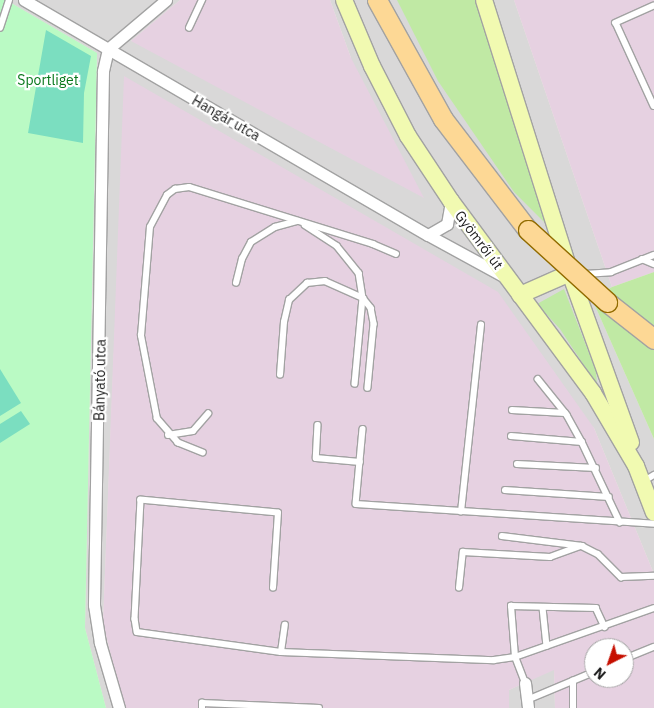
<!DOCTYPE html>
<html>
<head>
<meta charset="utf-8">
<style>
	body { margin:0 }
	#map { position:relative; width:654px; height:708px; overflow:hidden; background:#ede9e0; font-family:"IBM Plex Sans",sans-serif }
	div>[style] { position:absolute }
	[style*='--x'] { left:calc(var(--x)*1px); top:calc(var(--y)*1px); width:calc(var(--w)*1px); rotate:calc(var(--a)*1deg) }
	.residential>* { inset:0; background:#d9d8d8 }
	.industrial>* { inset:0; background:#e6d1e1 }
	.grass>* { inset:0; background:#c0e9a4 }
	.park>* { inset:0; background:#bafac4 }
	.pitch>* { inset:0; background:#7bdec0 }
	.roads { filter:drop-shadow(1px 0 #a2a2a2) drop-shadow(-1px 0 #a2a2a2) drop-shadow(0 1px #a2a2a2) drop-shadow(0 -1px #a2a2a2) }
	.lane>* { height:5.5px; margin:-2.75px; padding:0 2.75px; transform-origin:2.75px; border-radius:2.75px; background:#fff }
	.street>* { height:11px; margin:-5.5px; padding:0 5.5px; transform-origin:5.5px; border-radius:5.5px; background:#fff }
	.secondary>* { height:16px; margin:-8px; padding:0 8px; transform-origin:8px; border-radius:8px; background:#f1fab1 }
	.primary>* { height:19px; margin:-9.5px; padding:0 9.5px; transform-origin:9.5px; border-radius:9.5px; background:#fdd895 }
	.bridges { filter:drop-shadow(1px 0 #926c00) drop-shadow(-1px 0 #926c00) drop-shadow(0 1px #926c00) drop-shadow(0 -1px #926c00) }
	.primary-bridge>* { height:19px; margin:-9.5px; padding:0 9.5px; transform-origin:9.5px; border-radius:9.5px; background:#fdd895 }
	span { translate:-50% -50%; white-space:nowrap; text-align:center; line-height:1.15; -webkit-text-stroke:4.5px #fff; paint-order:stroke }
	.park-label { font-size:14px; color:#09781b }
	.street-label { font-size:14px; color:#1b1b1b }
	.north { position:absolute; left:584px; top:638px; width:50px; height:50px; box-sizing:border-box; background:#fff; border:1px solid #a4a4a4; border-radius:50%; rotate:221deg; font-size:14px; font-weight:700; line-height:20px; text-align:center; color:#1b1b1b }
	.north::after { content:''; display:block; margin:auto; width:18px; height:22px; background:#c60f00; clip-path:polygon(50% 0,100% 100%,50% 72%,0 100%) }
</style>
</head>
<body>
<div id="map">
	<div class="residential">
		<div style="clip-path:polygon(6px 0,180px 0,131px 41px,351px 58px,330px 0,514px 0,612px 287px,592px 299px,654px 439px,654px 574px,594px 428px,125px 77px,103px 623px,124px 708px,106px 708px,85px 628px,97px 53px)"></div>
		<div style="clip-path:polygon(554px 669px,555px 708px,509px 708px,509px 690px)"></div>
	</div>
	<div class="industrial">
		<div style="clip-path:polygon(180px 0,330px 0,351px 58px,424px 198px,131px 41px)"></div>
		<div style="clip-path:polygon(514px 0,654px 0,654px 272px,612px 287px)"></div>
		<div style="clip-path:polygon(evenodd,124px 76px,498px 292px,594px 428px,654px 574px,654px 708px,555px 708px,554px 670px,509px 690px,509px 708px,124px 708px,103px 623px,124px 76px,594px 648px,624px 648px,624px 678px,594px 678px,594px 648px)"></div>
	</div>
	<div class="grass">
		<div style="clip-path:polygon(397px 0,475px 0,548px 226px,514px 192px,438px 81px)"></div>
		<div style="clip-path:polygon(654px 272px,654px 439px,592px 299px,612px 287px)"></div>
		<div style="clip-path:polygon(564px 289px,596px 371px,597px 385px,560px 329px,537px 304px)"></div>
	</div>
	<div class="park">
		<div style="clip-path:polygon(0 0,6px 0,97px 53px,85px 628px,106px 708px,0 708px)"></div>
	</div>
	<div class="pitch">
		<div style="clip-path:polygon(46px 30px,91px 56px,84px 93px,83px 143px,28px 133px)"></div>
		<div style="clip-path:polygon(0 369px,21px 403px,0 416px)"></div>
		<div style="clip-path:polygon(21px 411px,30px 424px,0 443px,0 424px)"></div>
	</div>
	<div class="roads">
		<div class="lane">
			<div style="--x:654;--y:6;--w:42;--a:155.9"></div>
			<div style="--x:616;--y:23;--w:91;--a:65.4"></div>
			<div style="--x:0;--y:28;--w:29;--a:-72"></div>
			<div style="--x:189;--y:28;--w:31;--a:-65"></div>
			<div style="--x:305;--y:225;--w:38;--a:33"></div>
			<div style="--x:337;--y:246;--w:35;--a:51"></div>
			<div style="--x:359;--y:273;--w:25;--a:81"></div>
			<div style="--x:363;--y:298;--w:86;--a:95.3"></div>
			<div style="--x:642;--y:259;--w:13;--a:23"></div>
			<div style="--x:585;--y:274;--w:26;--a:-4"></div>
			<div style="--x:611;--y:272;--w:46;--a:-21.6"></div>
			<div style="--x:236;--y:283;--w:25;--a:-76"></div>
			<div style="--x:242;--y:259;--w:19;--a:-62"></div>
			<div style="--x:251;--y:242;--w:28;--a:-32"></div>
			<div style="--x:275;--y:227;--w:23;--a:-15"></div>
			<div style="--x:280;--y:375;--w:53;--a:-85.7"></div>
			<div style="--x:284;--y:322;--w:23;--a:-77"></div>
			<div style="--x:289;--y:300;--w:25;--a:-43"></div>
			<div style="--x:307;--y:283;--w:18;--a:-6"></div>
			<div style="--x:325;--y:281;--w:42;--a:24.1"></div>
			<div style="--x:363;--y:298;--w:13;--a:51"></div>
			<div style="--x:371;--y:308;--w:16;--a:79"></div>
			<div style="--x:374;--y:324;--w:64;--a:95.4"></div>
			<div style="--x:538;--y:379;--w:46;--a:51.1"></div>
			<div style="--x:567;--y:415;--w:31;--a:61"></div>
			<div style="--x:582;--y:442;--w:89;--a:64.6"></div>
			<div style="--x:512;--y:410;--w:53;--a:3.2"></div>
			<div style="--x:318;--y:425;--w:33;--a:93"></div>
			<div style="--x:316;--y:458;--w:44;--a:5.2"></div>
			<div style="--x:363;--y:429;--w:75;--a:95.3"></div>
			<div style="--x:356;--y:504;--w:299;--a:3.8"></div>
			<div style="--x:168;--y:435;--w:25;--a:-9"></div>
			<div style="--x:193;--y:431;--w:23;--a:-49"></div>
			<div style="--x:511;--y:436;--w:71;--a:4.8"></div>
			<div style="--x:203;--y:453;--w:27;--a:-158"></div>
			<div style="--x:178;--y:443;--w:32;--a:-131"></div>
			<div style="--x:157;--y:419;--w:85;--a:-100.9"></div>
			<div style="--x:141;--y:336;--w:109;--a:-85.3"></div>
			<div style="--x:150;--y:227;--w:36;--a:-62"></div>
			<div style="--x:167;--y:195;--w:10;--a:-37"></div>
			<div style="--x:175;--y:189;--w:14;--a:-8"></div>
			<div style="--x:189;--y:187;--w:193;--a:17.2"></div>
			<div style="--x:373;--y:244;--w:25;--a:23"></div>
			<div style="--x:517;--y:464;--w:79;--a:2.9"></div>
			<div style="--x:644;--y:481;--w:12;--a:-31"></div>
			<div style="--x:505;--y:490;--w:104;--a:3.9"></div>
			<div style="--x:461;--y:512;--w:188;--a:-83.9"></div>
			<div style="--x:502;--y:536;--w:81;--a:7.1"></div>
			<div style="--x:582;--y:546;--w:18;--a:27"></div>
			<div style="--x:598;--y:554;--w:33;--a:45"></div>
			<div style="--x:621;--y:577;--w:33;--a:-2"></div>
			<div style="--x:273;--y:588;--w:75;--a:-86.2"></div>
			<div style="--x:278;--y:513;--w:138;--a:-174.6"></div>
			<div style="--x:141;--y:500;--w:119;--a:92.9"></div>
			<div style="--x:135;--y:619;--w:13;--a:81"></div>
			<div style="--x:137;--y:632;--w:145;--a:7.9"></div>
			<div style="--x:281;--y:652;--w:213;--a:2.2"></div>
			<div style="--x:494;--y:660;--w:21;--a:-8"></div>
			<div style="--x:515;--y:657;--w:147;--a:-19.4"></div>
			<div style="--x:459;--y:588;--w:36;--a:-84"></div>
			<div style="--x:463;--y:552;--w:87;--a:3.3"></div>
			<div style="--x:550;--y:557;--w:32;--a:-20"></div>
			<div style="--x:543;--y:608;--w:38;--a:84"></div>
			<div style="--x:281;--y:652;--w:27;--a:-82"></div>
			<div style="--x:624;--y:659;--w:32;--a:-22"></div>
			<div style="--x:525;--y:683;--w:28;--a:-111"></div>
			<div style="--x:515;--y:657;--w:51;--a:-94.5"></div>
			<div style="--x:511;--y:606;--w:85;--a:1.3"></div>
			<div style="--x:596;--y:608;--w:21;--a:65"></div>
			<div style="--x:527;--y:700;--w:73;--a:-22.7"></div>
			<div style="--x:202;--y:708;--w:5;--a:-90"></div>
			<div style="--x:202;--y:703;--w:117;--a:2.4"></div>
			<div style="--x:573;--y:708;--w:27;--a:-90"></div>
		</div>
		<div class="street">
			<div style="--x:24;--y:0;--w:467;--a:30.2"></div>
			<div style="--x:428;--y:235;--w:88;--a:28.6"></div>
			<div style="--x:108;--y:49;--w:23;--a:103"></div>
			<div style="--x:103;--y:71;--w:534;--a:90.97"></div>
			<div style="--x:94;--y:605;--w:38;--a:81"></div>
			<div style="--x:100;--y:643;--w:68;--a:73.7"></div>
			<div style="--x:108;--y:49;--w:76;--a:-40.2"></div>
			<div style="--x:428;--y:235;--w:22;--a:-30"></div>
			<div style="--x:447;--y:224;--w:23;--a:-80"></div>
			<div style="--x:525;--y:683;--w:25;--a:83"></div>
		</div>
		<div class="secondary">
			<div style="--x:344;--y:0;--w:72;--a:67"></div>
			<div style="--x:372;--y:66;--w:79;--a:62.8"></div>
			<div style="--x:408;--y:136;--w:78;--a:56.5"></div>
			<div style="--x:451;--y:201;--w:239;--a:53.5"></div>
			<div style="--x:593;--y:393;--w:85;--a:59.5"></div>
			<div style="--x:636;--y:466;--w:50;--a:69"></div>
			<div style="--x:484;--y:0;--w:286;--a:72.5"></div>
			<div style="--x:570;--y:273;--w:180;--a:70.2"></div>
			<div style="--x:520;--y:295;--w:55;--a:-23.7"></div>
		</div>
		<div class="primary">
			<div style="--x:377;--y:0;--w:136;--a:61"></div>
			<div style="--x:443;--y:119;--w:140;--a:52.6"></div>
			<div style="--x:607;--y:302;--w:60;--a:38.2"></div>
		</div>
	</div>
	<div class="bridges">
		<div class="primary-bridge">
			<div style="--x:528;--y:230;--w:107;--a:42.3"></div>
		</div>
	</div>
	<div class="park-label">
		<span style="left:48px;top:80px">Sportliget</span>
	</div>
	<div class="street-label">
		<span style="left:226px;top:118px;rotate:30deg">Hangár utca</span>
		<span style="left:479px;top:240px;rotate:53deg">Gyömrői út</span>
		<span style="left:100px;top:380px;rotate:-89deg">Bányató utca</span>
	</div>
	<div class="north">N</div>
</div>
</body>
</html>
